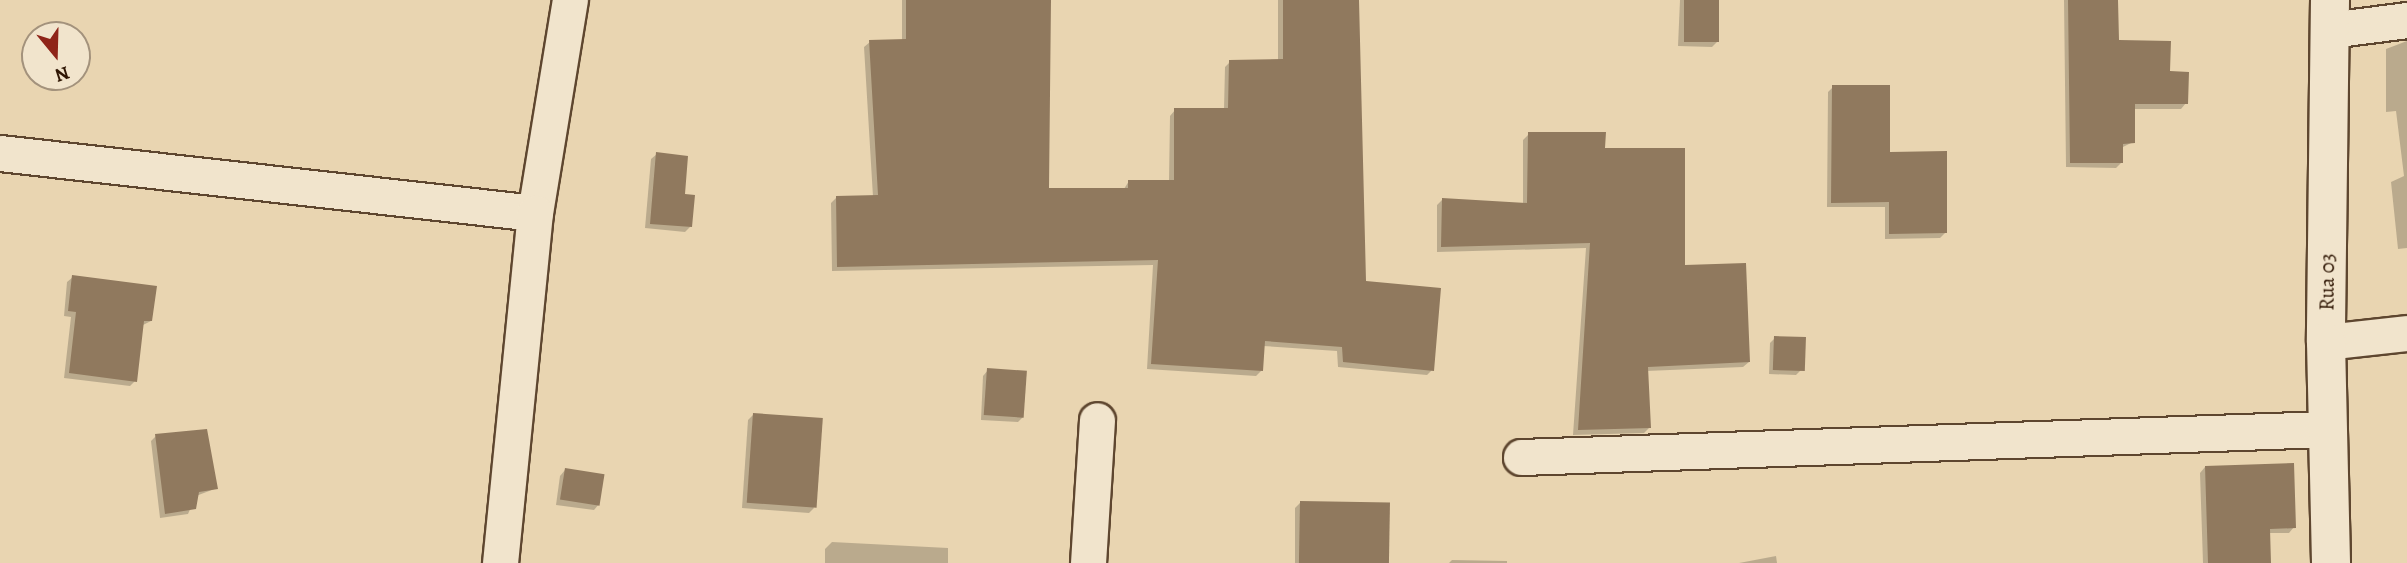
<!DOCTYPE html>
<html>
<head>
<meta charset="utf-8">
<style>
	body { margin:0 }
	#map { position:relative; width:2407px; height:563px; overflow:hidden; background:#e9d5b1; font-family:Alegreya,serif }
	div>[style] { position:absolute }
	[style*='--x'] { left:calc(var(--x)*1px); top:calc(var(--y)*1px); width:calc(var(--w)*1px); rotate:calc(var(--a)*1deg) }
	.shadow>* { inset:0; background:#0003 }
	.building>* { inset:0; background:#90795e; transform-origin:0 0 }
	.roads { filter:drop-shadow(2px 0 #5e462f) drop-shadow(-2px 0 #5e462f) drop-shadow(0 2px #5e462f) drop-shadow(0 -2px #5e462f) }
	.street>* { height:35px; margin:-17.5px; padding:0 17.5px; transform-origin:17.5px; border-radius:17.5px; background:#f1e4cc }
	.secondary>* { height:38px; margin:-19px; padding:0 19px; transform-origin:19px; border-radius:19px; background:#f1e4cc }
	span { translate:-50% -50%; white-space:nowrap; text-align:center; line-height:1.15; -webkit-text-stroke:5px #f1e4cc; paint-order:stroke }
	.street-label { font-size:21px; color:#2f1604 }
	.north { position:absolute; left:21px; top:21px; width:70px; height:70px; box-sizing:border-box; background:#f1e4cc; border:2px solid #a3927c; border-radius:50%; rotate:161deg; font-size:19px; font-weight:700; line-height:28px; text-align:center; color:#2f1604 }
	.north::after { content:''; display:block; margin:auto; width:24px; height:32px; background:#8f2418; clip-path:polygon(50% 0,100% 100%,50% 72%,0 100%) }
</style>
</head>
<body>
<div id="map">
	<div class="shadow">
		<div style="clip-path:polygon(902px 0,1050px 0,1047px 190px,1124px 189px,1129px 181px,1169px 181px,1170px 116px,1175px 110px,1224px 109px,1225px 67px,1230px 62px,1278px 61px,1278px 0,1357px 0,1364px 282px,1432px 370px,1427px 375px,1338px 367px,1337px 351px,1263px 346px,1262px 370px,1256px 376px,1147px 369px,1153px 265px,832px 271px,831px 203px,836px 198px,873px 197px,864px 47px,870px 42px,902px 41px)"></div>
		<div style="clip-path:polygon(1680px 0,1717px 0,1717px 42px,1712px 47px,1678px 46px)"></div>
		<div style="clip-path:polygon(2064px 0,2117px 0,2117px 42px,2168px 73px,2186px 103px,2181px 109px,2133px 109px,2133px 142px,2121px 148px,2121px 163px,2116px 168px,2066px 167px)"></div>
		<div style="clip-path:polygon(2407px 41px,2407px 248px,2398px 249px,2391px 182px,2404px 176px,2396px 111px,2386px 112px,2386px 49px)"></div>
		<div style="clip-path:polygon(1833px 87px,1946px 232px,1940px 238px,1885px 239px,1885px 207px,1827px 207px,1828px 92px)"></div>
		<div style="clip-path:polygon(1529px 134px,1604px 150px,1749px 362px,1743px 367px,1646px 371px,1649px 428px,1644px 433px,1573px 435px,1586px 248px,1437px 252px,1437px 205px,1442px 200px,1523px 205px,1523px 140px)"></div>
		<div style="clip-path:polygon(657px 154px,683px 196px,691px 226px,685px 232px,645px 228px,651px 159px)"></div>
		<div style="clip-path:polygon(73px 277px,151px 321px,141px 326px,135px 381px,130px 386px,64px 378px,71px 317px,64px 316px,67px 282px)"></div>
		<div style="clip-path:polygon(1775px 338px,1802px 369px,1796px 375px,1769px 374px,1770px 343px)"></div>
		<div style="clip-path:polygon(988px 370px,1023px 417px,1018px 422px,981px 420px,983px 376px)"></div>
		<div style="clip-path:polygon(753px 415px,814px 508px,809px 513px,742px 508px,748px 420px)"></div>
		<div style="clip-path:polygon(156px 436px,217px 488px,196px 496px,188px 514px,160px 518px,151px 441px)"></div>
		<div style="clip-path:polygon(2205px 467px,2294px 527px,2289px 533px,2268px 533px,2269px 563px,2203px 563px,2200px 473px)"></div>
		<div style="clip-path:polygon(565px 470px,599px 504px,594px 510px,556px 505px,560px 476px)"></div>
		<div style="clip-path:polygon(1300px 503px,1388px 563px,1295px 563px,1295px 508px)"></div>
		<div style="clip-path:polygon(832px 542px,948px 548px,948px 563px,825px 563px,825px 549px)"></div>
		<div style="clip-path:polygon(1776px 556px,1777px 563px,1739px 563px)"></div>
		<div style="clip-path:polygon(1452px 560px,1507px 561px,1507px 563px,1449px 563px)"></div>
	</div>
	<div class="building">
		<div style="clip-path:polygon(906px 0,1051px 0,1049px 188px,1128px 188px,1128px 180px,1174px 180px,1174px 108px,1228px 108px,1229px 60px,1283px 59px,1283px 0,1359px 0,1366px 281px,1441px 288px,1434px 371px,1343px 362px,1342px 347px,1265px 341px,1263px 371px,1151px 364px,1158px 260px,837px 267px,836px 196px,878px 195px,869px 40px,906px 39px)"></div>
		<div style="left:1684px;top:0;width:35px;height:42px"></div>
		<div style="clip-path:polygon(2068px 0,2118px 0,2119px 40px,2171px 41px,2170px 71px,2189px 72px,2188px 104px,2135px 104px,2135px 143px,2123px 144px,2123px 163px,2070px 163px)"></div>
		<div style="clip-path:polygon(1832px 85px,1890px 85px,1890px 152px,1947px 151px,1947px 233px,1889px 234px,1889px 202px,1831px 203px)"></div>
		<div style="clip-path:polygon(1528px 132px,1606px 132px,1605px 148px,1685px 148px,1685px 265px,1746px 263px,1750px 362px,1648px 367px,1651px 428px,1578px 430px,1590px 243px,1441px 247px,1442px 198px,1527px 203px)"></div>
		<div style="clip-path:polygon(656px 152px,688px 156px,685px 194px,695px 195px,692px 227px,650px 224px)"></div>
		<div style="clip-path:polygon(72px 275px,157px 286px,152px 321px,144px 321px,137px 382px,69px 373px,76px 312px,68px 311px)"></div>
		<div style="left:1774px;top:336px;width:32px;height:34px;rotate:2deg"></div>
		<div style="left:987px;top:368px;width:40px;height:47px;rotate:4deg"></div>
		<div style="left:753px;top:413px;width:70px;height:90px;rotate:4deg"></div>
		<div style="clip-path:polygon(207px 429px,218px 489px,199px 492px,196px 509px,165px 514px,155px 434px)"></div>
		<div style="clip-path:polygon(2294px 463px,2296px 528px,2270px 529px,2271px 563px,2208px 563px,2205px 466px)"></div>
		<div style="left:565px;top:468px;width:40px;height:32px;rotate:9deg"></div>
		<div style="left:1300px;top:501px;width:90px;height:62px;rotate:1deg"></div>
	</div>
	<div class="roads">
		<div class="street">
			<div style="--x:2330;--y:30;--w:78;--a:-7.4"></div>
			<div style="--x:0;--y:153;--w:538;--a:6.4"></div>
			<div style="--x:535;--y:213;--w:216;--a:-80.7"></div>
			<div style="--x:2326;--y:342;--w:81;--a:-6.3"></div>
			<div style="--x:1521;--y:457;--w:805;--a:-1.99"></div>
			<div style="--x:500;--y:563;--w:352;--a:-84.3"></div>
			<div style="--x:1088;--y:563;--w:143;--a:-86.4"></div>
		</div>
		<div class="secondary">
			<div style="--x:2330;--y:0;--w:342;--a:90.7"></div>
			<div style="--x:2326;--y:342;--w:221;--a:88.7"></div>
		</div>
	</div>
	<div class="street-label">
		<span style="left:2327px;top:282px;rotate:-89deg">Rua 03</span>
	</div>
	<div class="north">N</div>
</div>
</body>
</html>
